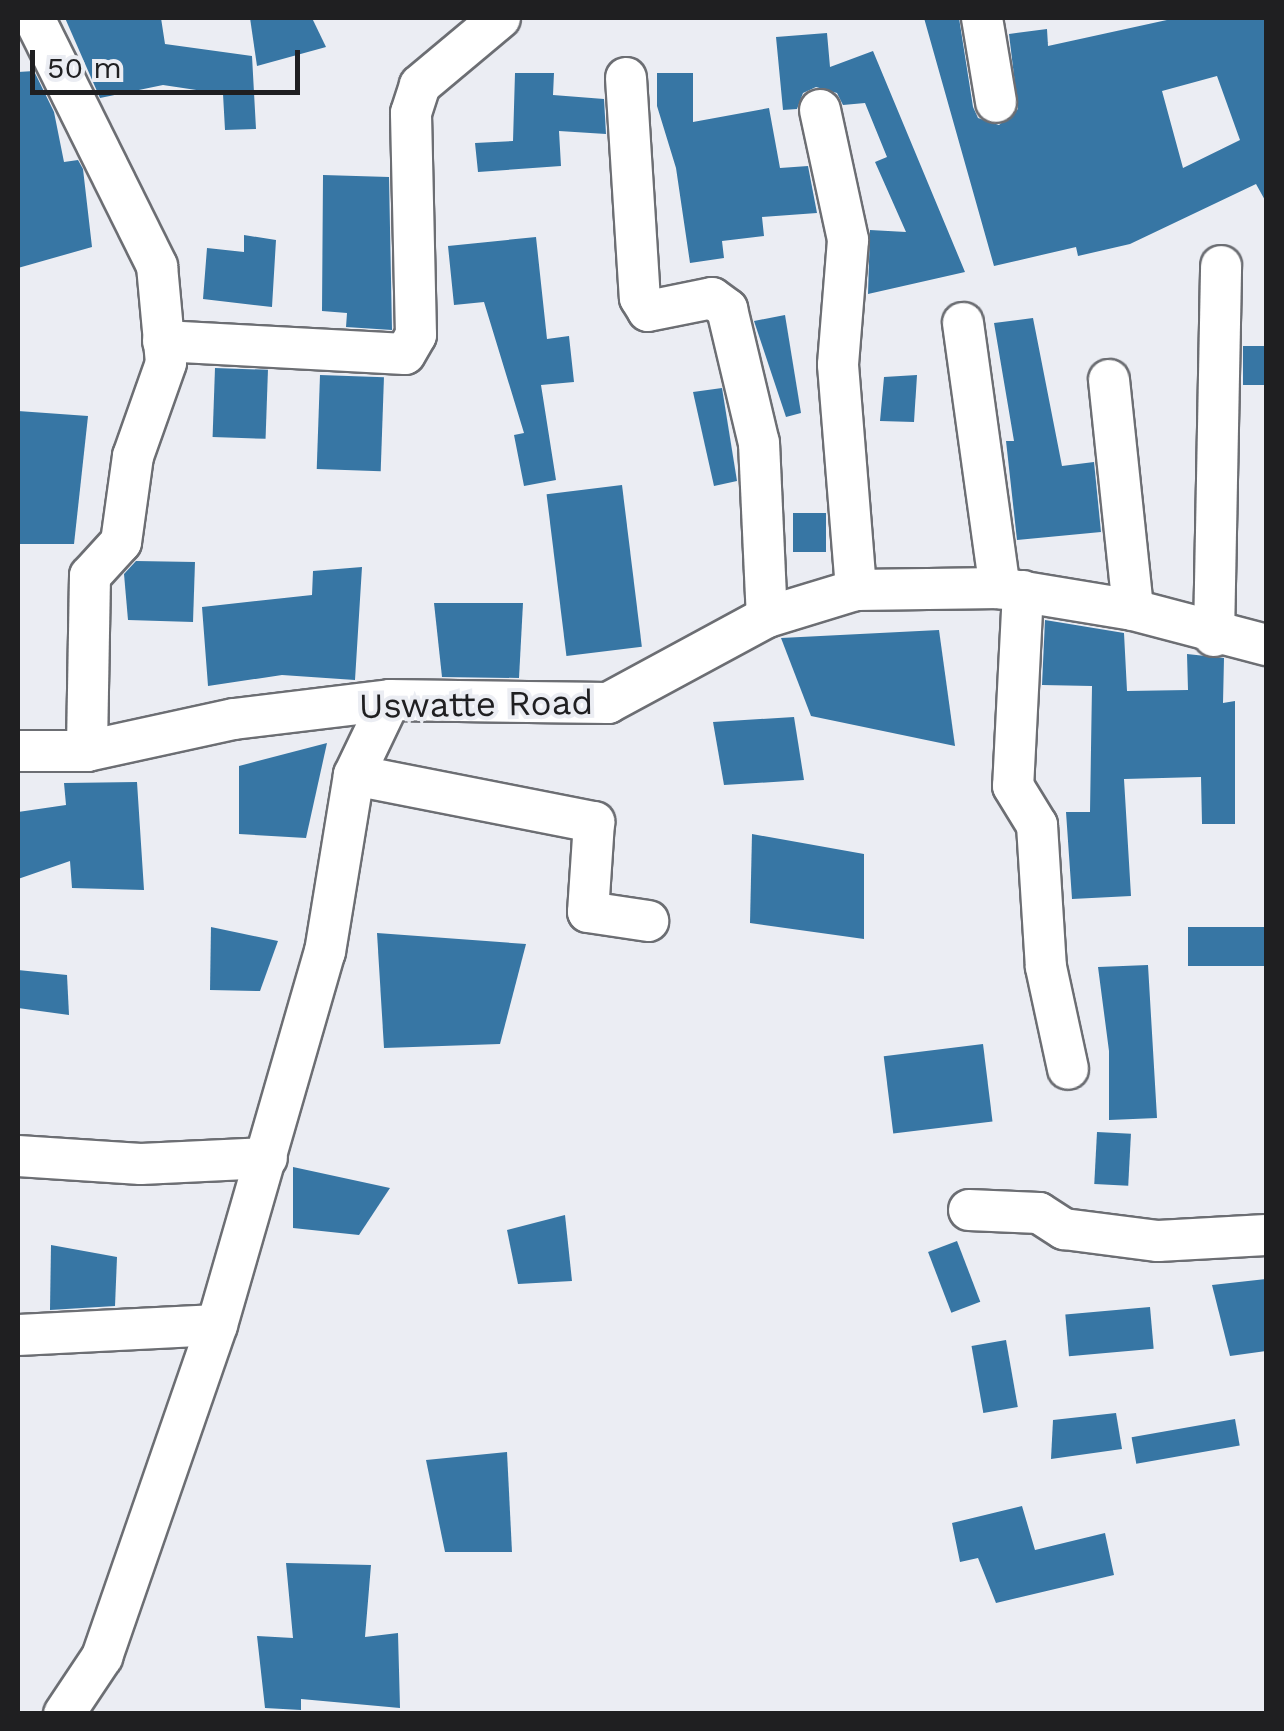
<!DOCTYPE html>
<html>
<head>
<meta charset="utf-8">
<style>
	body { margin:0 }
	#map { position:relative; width:1284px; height:1731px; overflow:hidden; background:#ebedf3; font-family:"Work Sans",sans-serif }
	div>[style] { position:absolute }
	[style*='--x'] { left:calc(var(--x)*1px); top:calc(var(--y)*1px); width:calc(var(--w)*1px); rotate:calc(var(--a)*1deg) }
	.building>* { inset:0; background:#3776a4; transform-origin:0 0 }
	.roads { filter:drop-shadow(2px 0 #6c6e73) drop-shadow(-2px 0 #6c6e73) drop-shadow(0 2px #6c6e73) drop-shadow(0 -2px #6c6e73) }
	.minor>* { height:40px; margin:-20px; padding:0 20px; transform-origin:20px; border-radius:20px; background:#fff }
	span { translate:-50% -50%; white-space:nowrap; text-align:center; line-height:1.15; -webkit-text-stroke:8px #ebedf3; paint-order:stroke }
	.street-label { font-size:35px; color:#1f1f21 }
	.frame { position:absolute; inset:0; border:20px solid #1f1f21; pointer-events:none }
	.scale { position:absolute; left:30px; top:50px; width:270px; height:45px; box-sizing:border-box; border:5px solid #1f1f21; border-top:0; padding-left:12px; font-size:30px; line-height:35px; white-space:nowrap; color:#1f1f21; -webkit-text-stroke:8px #ebedf3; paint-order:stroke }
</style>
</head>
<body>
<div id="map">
	<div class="building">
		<div style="clip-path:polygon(65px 18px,161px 18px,165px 44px,252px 56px,256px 129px,225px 130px,223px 94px,163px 85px,100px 98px)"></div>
		<div style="clip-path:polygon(250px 18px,312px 18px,326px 47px,257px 66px)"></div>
		<div style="clip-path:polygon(evenodd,924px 18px,959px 18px,973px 107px,978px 118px,999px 125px,1018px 109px,1009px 34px,1047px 29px,1048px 46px,1176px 18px,1266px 18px,1266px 202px,1256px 184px,1130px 244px,1078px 256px,1076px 247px,994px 266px,924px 18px,1217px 76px,1240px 140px,1183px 168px,1162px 91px,1217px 76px)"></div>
		<div style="clip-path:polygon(827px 33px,830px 67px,873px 51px,965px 272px,868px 294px,870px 230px,906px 232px,875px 162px,887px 157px,865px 103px,843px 105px,837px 93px,816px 87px,803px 93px,797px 109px,783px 110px,776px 37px)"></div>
		<div style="clip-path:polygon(34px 71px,54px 112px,64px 162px,78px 160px,83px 169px,92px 247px,18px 268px,18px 72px)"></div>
		<div style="clip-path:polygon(515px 73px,554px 73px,553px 95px,604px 99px,606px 134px,559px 131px,561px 166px,478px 172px,475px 143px,513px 141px)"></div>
		<div style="clip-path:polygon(657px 73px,693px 73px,693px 122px,769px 108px,780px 168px,808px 166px,817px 213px,762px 217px,764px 236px,722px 241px,724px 258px,690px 263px,676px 168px,657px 106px)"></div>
		<div style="clip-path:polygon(323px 175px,389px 177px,392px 330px,346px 327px,347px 313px,322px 311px)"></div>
		<div style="clip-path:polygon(244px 235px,276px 240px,272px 307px,203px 299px,207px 248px,244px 252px)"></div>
		<div style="clip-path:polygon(536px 237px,547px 339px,569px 336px,574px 382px,541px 385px,556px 480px,524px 486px,514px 435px,524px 433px,484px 302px,454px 305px,448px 246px)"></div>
		<div style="clip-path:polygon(785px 315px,801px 413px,786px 417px,754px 321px)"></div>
		<div style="clip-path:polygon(1033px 318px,1062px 466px,1094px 462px,1101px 532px,1017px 540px,1006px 441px,1014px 441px,994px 323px)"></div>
		<div style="left:1266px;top:346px;width:39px;height:23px;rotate:90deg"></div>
		<div style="left:215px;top:368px;width:53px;height:69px;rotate:2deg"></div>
		<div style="left:320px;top:375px;width:64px;height:94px;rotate:2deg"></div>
		<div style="clip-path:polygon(917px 375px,914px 422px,880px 421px,884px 377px)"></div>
		<div style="clip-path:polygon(722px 388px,737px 481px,714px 486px,693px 392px)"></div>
		<div style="clip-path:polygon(18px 411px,88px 416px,74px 544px,18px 544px)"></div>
		<div style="left:622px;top:485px;width:163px;height:76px;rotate:83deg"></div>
		<div style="left:793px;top:513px;width:33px;height:39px"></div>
		<div style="clip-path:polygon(136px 561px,195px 562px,193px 622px,128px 620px,124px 574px)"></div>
		<div style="clip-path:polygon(362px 567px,355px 680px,282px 675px,208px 686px,202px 607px,312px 595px,313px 571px)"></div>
		<div style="clip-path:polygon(434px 603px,523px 603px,519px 678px,442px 677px)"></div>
		<div style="clip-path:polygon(1045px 620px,1124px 633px,1127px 691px,1188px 690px,1187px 654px,1224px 658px,1223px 703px,1235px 701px,1235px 824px,1202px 824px,1201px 777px,1124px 779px,1131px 896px,1072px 899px,1066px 812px,1090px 812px,1092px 686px,1042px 685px)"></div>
		<div style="clip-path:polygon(939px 630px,955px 746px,811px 716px,781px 638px)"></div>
		<div style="clip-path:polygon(794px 717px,804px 780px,724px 785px,713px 722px)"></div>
		<div style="clip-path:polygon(327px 743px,306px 838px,239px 834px,239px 766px)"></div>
		<div style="clip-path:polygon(137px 782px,144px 890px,72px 888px,70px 861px,18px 879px,18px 812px,66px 805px,64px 783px)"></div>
		<div style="clip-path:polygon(752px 834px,864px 854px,864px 939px,750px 923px)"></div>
		<div style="clip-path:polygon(211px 927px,278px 941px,260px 991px,210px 990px)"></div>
		<div style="left:1266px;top:927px;width:39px;height:78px;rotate:90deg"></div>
		<div style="clip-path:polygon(377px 933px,526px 944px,500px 1044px,384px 1048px)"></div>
		<div style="clip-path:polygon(1148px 965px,1157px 1118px,1109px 1120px,1109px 1051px,1098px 967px)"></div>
		<div style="clip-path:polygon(18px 970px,67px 975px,69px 1015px,18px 1008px)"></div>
		<div style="left:983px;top:1044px;width:78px;height:100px;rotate:83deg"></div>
		<div style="left:1097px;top:1132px;width:34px;height:52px;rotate:3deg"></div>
		<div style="clip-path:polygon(293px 1167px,390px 1188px,359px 1235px,293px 1228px)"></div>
		<div style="clip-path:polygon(565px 1215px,572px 1281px,518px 1284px,507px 1230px)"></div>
		<div style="left:957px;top:1241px;width:65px;height:31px;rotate:69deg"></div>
		<div style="clip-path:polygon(51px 1245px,117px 1257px,115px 1306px,50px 1310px)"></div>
		<div style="clip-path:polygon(1266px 1279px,1266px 1351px,1230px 1356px,1212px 1285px)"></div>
		<div style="left:1150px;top:1307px;width:42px;height:85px;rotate:85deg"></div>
		<div style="left:1006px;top:1340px;width:68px;height:35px;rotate:80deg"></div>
		<div style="clip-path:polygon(1116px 1413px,1122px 1449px,1051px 1459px,1053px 1420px)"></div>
		<div style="left:1235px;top:1419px;width:27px;height:105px;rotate:80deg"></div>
		<div style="clip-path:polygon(507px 1452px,512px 1552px,445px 1552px,426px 1460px)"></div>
		<div style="clip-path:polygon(1022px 1506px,1035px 1550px,1105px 1533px,1114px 1575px,996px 1603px,978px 1558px,960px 1562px,952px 1523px)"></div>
		<div style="clip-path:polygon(286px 1563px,371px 1565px,365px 1637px,398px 1633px,400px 1708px,301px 1699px,301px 1710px,265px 1708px,257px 1636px,293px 1638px)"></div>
	</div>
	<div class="roads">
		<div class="minor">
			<div style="--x:34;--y:18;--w:277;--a:63.6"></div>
			<div style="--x:157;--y:266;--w:97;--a:84.7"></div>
			<div style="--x:166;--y:363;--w:99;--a:109.5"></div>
			<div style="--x:133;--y:456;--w:87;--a:97.9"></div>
			<div style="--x:121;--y:542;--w:46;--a:132.4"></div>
			<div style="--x:90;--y:576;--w:175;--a:91"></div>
			<div style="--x:982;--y:18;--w:85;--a:80.5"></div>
			<div style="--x:626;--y:78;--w:220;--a:86.4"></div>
			<div style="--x:640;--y:298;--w:15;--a:58"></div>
			<div style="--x:648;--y:311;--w:65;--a:-11.5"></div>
			<div style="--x:712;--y:298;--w:19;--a:36"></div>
			<div style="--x:727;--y:309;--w:138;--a:76.6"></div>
			<div style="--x:759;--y:443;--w:174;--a:87.4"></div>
			<div style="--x:820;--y:110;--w:133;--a:77.8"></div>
			<div style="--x:848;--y:240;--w:125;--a:94.6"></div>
			<div style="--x:838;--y:365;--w:226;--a:85.4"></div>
			<div style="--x:963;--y:323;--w:268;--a:82.1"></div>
			<div style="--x:163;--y:341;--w:242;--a:3.1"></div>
			<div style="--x:405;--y:354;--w:22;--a:-60"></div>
			<div style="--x:416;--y:335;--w:222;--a:-91.3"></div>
			<div style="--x:411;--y:113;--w:29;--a:-72"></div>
			<div style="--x:420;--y:85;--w:104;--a:-39.9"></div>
			<div style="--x:1109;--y:380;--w:231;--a:84"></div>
			<div style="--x:1023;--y:591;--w:195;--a:92.9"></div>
			<div style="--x:1013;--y:786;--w:46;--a:58.4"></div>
			<div style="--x:1037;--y:825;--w:142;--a:86.4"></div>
			<div style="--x:1046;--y:967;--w:104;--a:77.8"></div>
			<div style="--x:1214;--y:636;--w:370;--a:-88.9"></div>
			<div style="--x:18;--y:751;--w:69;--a:0"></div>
			<div style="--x:87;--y:751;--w:150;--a:-12.3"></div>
			<div style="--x:234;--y:719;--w:157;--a:-6.9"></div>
			<div style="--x:390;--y:700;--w:218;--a:0.8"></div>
			<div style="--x:608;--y:703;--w:181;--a:-28.4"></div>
			<div style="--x:767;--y:617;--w:93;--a:-16.9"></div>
			<div style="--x:856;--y:590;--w:144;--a:-0.8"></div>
			<div style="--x:1000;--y:588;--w:135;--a:9.4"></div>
			<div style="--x:1133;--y:610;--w:138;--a:14.7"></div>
			<div style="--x:354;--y:775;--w:245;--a:11.1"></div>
			<div style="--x:594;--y:822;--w:90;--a:93.8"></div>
			<div style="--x:588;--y:912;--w:61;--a:8.5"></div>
			<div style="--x:18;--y:1156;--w:123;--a:3.7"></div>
			<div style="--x:141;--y:1164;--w:126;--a:-2.7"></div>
			<div style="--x:969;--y:1210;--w:70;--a:2.5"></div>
			<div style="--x:1039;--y:1213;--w:30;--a:33"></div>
			<div style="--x:1064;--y:1229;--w:95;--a:7.3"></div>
			<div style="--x:1158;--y:1241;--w:108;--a:-3.2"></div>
			<div style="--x:18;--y:1335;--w:199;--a:-2.9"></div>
			<div style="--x:64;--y:1714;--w:69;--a:-56.3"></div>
			<div style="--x:102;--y:1657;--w:351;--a:-70.9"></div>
			<div style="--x:217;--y:1325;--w:388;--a:-73.9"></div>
			<div style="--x:325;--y:952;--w:179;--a:-80.7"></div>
			<div style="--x:354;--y:775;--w:83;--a:-64.4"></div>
		</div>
	</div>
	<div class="street-label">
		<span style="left:476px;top:704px;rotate:-1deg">Uswatte Road</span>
	</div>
	<div class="frame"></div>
	<div class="scale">50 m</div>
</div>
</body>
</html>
